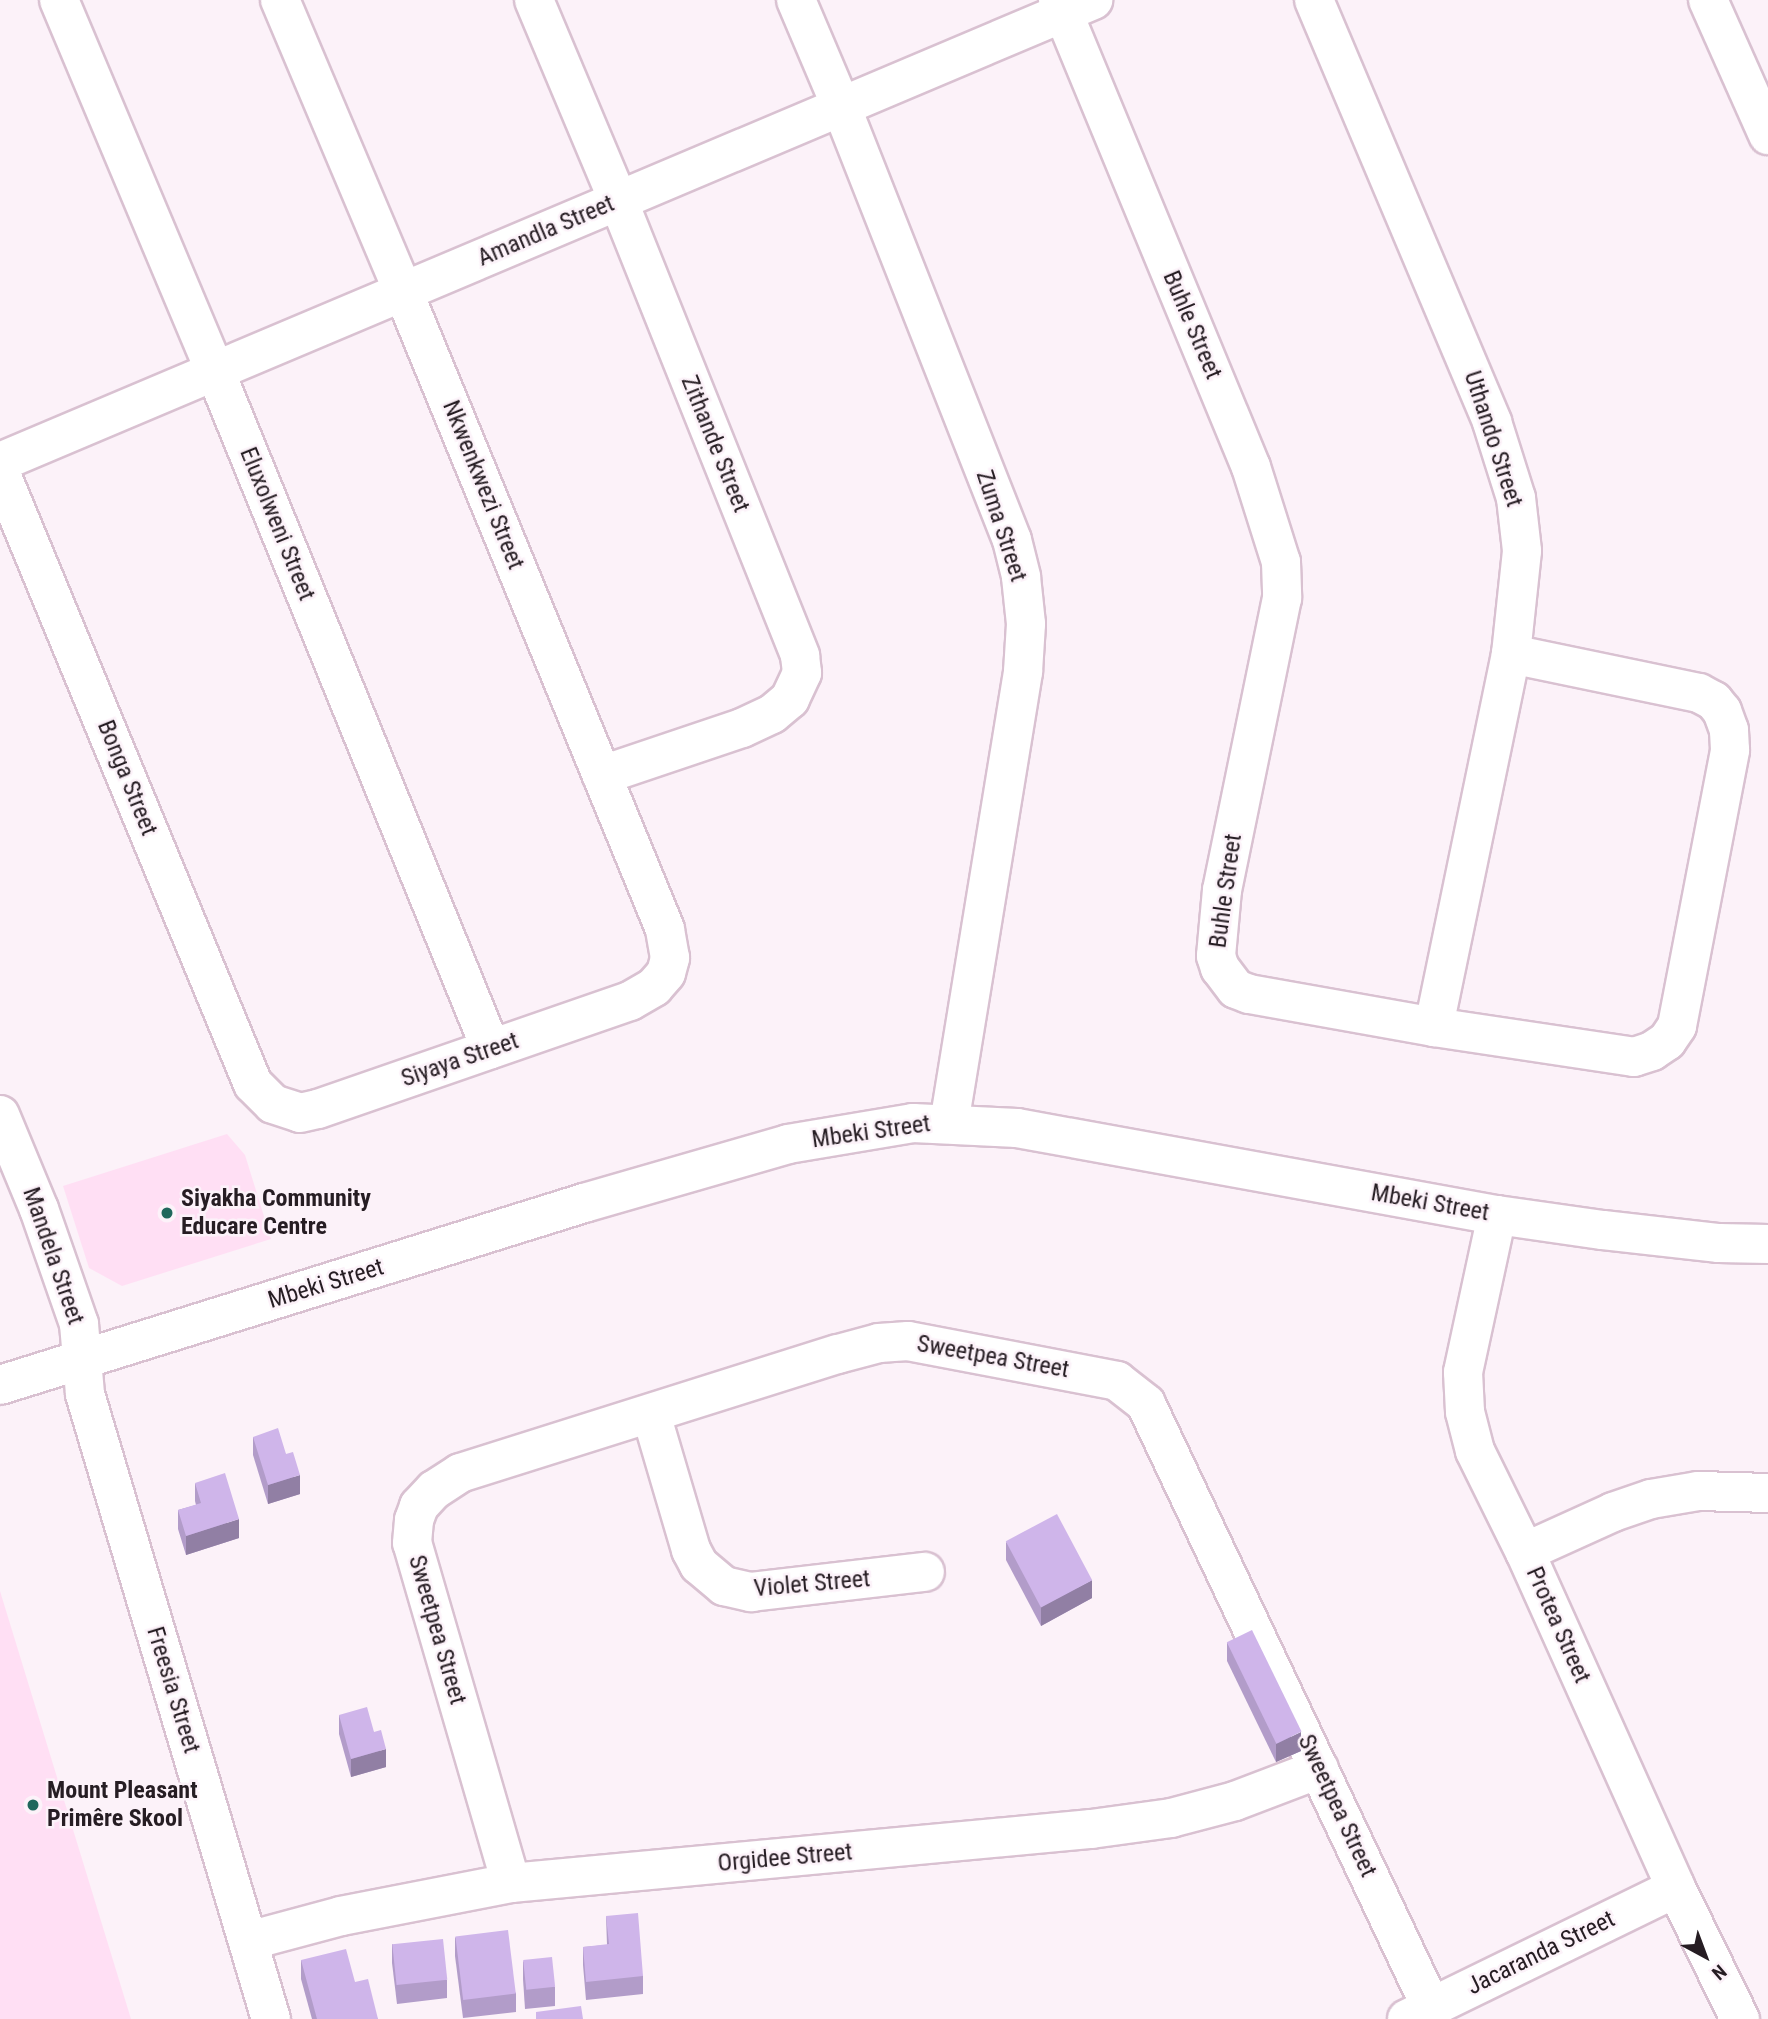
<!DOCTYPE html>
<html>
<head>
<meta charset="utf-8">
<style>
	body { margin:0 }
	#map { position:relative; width:1768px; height:2019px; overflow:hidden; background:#fcf2f9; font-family:"Roboto Condensed",sans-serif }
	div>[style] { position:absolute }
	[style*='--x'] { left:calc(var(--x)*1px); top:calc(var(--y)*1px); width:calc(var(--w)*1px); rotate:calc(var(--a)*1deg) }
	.built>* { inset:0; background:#ffdff4 }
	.roads { filter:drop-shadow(2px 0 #d9c1d1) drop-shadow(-2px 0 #d9c1d1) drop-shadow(0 2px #d9c1d1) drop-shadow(0 -2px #d9c1d1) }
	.minor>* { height:38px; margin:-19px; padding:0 19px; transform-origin:19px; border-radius:19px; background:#fff }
	.tertiary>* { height:38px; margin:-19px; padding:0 19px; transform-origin:19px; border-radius:19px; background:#fff }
	.wall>* { inset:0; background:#b29cc9 }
	.shaded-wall>* { inset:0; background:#917fa4 }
	.building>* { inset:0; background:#cfb5ea; transform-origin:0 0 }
	.dots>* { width:19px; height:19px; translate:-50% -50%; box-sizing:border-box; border:4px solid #fcf2f9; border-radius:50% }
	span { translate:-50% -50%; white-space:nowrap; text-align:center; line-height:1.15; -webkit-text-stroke:5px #fcf2f9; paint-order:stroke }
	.street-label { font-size:24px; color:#261d23 }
	.poi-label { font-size:24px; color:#261d23; font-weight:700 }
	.left { translate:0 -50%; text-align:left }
	.north { position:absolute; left:1670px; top:1921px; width:70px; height:70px; -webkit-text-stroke:5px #fcf2f9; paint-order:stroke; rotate:139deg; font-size:19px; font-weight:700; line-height:28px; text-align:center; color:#261d23 }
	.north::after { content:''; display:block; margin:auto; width:24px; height:32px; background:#261d23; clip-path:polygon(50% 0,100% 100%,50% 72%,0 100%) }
</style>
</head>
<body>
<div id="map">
	<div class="built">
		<div style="clip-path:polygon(227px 1134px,245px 1155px,271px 1239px,122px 1286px,89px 1268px,63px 1186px)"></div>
		<div style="clip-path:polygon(0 1591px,131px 2019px,0 2019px)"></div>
	</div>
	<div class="roads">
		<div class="minor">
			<div style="--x:59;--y:0;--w:402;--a:67.2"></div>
			<div style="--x:215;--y:371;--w:732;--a:67.85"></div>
			<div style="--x:534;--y:0;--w:217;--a:67.2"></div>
			<div style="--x:618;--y:200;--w:491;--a:68.2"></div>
			<div style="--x:800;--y:656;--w:17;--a:83"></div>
			<div style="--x:802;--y:673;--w:29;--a:115"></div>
			<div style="--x:790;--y:699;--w:23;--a:140"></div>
			<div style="--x:772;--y:714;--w:33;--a:155"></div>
			<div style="--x:742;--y:728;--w:148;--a:161.4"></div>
			<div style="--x:796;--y:0;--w:115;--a:67"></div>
			<div style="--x:841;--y:106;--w:466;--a:68.5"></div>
			<div style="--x:1012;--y:540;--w:38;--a:76"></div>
			<div style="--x:1021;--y:577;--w:47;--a:83.9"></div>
			<div style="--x:1026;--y:624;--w:48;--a:93.6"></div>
			<div style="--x:1023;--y:672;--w:456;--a:99.3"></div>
			<div style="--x:1058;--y:0;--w:505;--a:67.55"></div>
			<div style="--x:1251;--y:467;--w:100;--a:72.5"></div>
			<div style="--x:1281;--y:562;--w:36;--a:88"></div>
			<div style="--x:1282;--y:598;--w:298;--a:101.6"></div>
			<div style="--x:1222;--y:890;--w:66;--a:95.2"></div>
			<div style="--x:1216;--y:956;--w:13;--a:72"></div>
			<div style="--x:1220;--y:968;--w:26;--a:53"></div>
			<div style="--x:1236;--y:989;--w:14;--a:21"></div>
			<div style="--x:1249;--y:994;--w:188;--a:10.1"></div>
			<div style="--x:1434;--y:1027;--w:202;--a:8.5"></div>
			<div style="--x:1634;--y:1057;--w:19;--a:-18"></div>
			<div style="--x:1652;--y:1051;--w:18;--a:-34"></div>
			<div style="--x:1667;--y:1041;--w:18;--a:-56"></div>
			<div style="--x:1677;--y:1026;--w:281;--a:-79.1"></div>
			<div style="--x:1730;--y:750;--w:20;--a:-93"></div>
			<div style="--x:1729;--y:730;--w:20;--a:-110"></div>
			<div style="--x:1722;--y:711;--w:13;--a:-129"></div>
			<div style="--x:1714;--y:701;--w:17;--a:-152"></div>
			<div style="--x:1699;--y:693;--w:192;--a:-168.3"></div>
			<div style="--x:1314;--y:0;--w:458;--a:67.1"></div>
			<div style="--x:1492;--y:422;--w:80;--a:72.5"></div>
			<div style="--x:1516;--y:498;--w:53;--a:83.5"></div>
			<div style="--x:1522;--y:551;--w:104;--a:96.1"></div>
			<div style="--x:1511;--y:654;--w:381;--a:101.7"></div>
			<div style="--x:1708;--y:0;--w:148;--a:66"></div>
			<div style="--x:0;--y:462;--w:1187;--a:-22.91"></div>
			<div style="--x:0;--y:472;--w:662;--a:67.54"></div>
			<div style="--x:253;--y:1084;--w:28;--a:45"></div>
			<div style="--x:273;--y:1104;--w:28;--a:18"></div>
			<div style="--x:300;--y:1113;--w:18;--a:-13"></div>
			<div style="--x:318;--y:1109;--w:330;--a:-19.1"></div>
			<div style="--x:630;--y:1001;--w:28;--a:-30"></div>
			<div style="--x:654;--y:987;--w:18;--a:-49"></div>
			<div style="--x:666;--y:973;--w:16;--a:-75"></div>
			<div style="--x:670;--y:958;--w:29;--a:-100"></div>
			<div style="--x:665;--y:929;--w:690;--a:-112.33"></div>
			<div style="--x:403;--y:291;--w:316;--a:-112.9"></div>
			<div style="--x:0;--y:1115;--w:102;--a:67.5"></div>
			<div style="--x:39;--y:1209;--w:122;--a:70.8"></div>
			<div style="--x:79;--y:1324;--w:70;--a:85.1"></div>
			<div style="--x:85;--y:1394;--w:652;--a:73.43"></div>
			<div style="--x:1497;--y:1215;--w:161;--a:102.2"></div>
			<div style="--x:1463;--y:1372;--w:40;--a:87.1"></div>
			<div style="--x:1465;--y:1412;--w:40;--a:75.6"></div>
			<div style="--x:1475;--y:1451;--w:113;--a:63.7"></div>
			<div style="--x:1525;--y:1552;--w:368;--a:65.8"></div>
			<div style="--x:1676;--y:1888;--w:146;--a:64"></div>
			<div style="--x:651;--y:1414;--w:142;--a:73.6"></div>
			<div style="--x:691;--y:1550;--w:17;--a:62"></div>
			<div style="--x:699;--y:1565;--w:33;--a:40"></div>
			<div style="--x:724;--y:1586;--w:28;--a:13"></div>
			<div style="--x:751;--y:1592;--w:175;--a:-6.6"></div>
			<div style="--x:1525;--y:1552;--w:97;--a:-24.4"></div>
			<div style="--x:1613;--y:1512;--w:40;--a:-18.9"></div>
			<div style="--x:1651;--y:1499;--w:48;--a:-9.7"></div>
			<div style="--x:1698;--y:1491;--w:70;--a:1.6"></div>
			<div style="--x:511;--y:1883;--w:354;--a:-106.2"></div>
			<div style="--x:412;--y:1543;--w:23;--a:-85"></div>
			<div style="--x:414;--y:1520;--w:15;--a:-70"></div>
			<div style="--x:419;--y:1506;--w:22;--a:-47"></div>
			<div style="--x:434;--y:1490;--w:31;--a:-33"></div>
			<div style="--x:460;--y:1473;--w:396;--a:-17.5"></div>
			<div style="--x:838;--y:1354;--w:42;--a:-15"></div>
			<div style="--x:879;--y:1343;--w:29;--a:-4"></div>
			<div style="--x:908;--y:1341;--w:213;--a:10.8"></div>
			<div style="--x:1117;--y:1381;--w:37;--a:38"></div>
			<div style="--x:1146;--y:1404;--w:667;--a:64.7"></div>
			<div style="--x:248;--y:1941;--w:96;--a:-15"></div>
			<div style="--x:341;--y:1916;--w:173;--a:-11"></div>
			<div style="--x:511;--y:1883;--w:583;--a:-5.32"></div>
			<div style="--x:1091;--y:1829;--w:81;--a:-7.8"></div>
			<div style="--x:1171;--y:1818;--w:66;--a:-14.9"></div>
			<div style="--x:1235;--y:1801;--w:90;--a:-20.9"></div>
			<div style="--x:1407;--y:2019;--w:299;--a:-26"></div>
		</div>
		<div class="tertiary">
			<div style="--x:0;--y:1385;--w:612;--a:-17.31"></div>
			<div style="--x:584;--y:1203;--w:212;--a:-16.1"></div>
			<div style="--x:788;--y:1144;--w:127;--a:-9.5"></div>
			<div style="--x:913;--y:1123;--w:104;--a:2.8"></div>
			<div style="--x:1017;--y:1128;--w:488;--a:10.3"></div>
			<div style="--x:1497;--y:1215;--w:107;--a:8.1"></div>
			<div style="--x:1603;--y:1230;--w:117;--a:6.4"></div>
			<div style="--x:1719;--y:1243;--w:49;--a:1.2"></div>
		</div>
	</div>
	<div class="wall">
		<div style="clip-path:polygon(253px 1437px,286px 1454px,300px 1494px,268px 1504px,253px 1455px)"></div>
		<div style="clip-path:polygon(195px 1483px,239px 1538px,186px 1555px,178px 1529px,178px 1510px,196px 1505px,195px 1501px)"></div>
		<div style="clip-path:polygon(1006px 1542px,1092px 1598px,1041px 1626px,1006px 1560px)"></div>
		<div style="clip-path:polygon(1227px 1642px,1301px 1751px,1276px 1762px,1227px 1661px)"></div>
		<div style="clip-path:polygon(339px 1715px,374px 1732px,386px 1767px,351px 1777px,339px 1734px)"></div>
		<div style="clip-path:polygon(606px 1916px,643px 1976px,643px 1994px,586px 2000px,583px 1965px,583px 1947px,607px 1945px)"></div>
		<div style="clip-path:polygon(455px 1937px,516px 1993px,516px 2012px,463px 2018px,455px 1956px)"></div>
		<div style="clip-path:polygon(392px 1944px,447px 1980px,447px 1998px,397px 2004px,392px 1963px)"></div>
		<div style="clip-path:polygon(301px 1960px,355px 1982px,378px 2019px,312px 2019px,301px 1979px)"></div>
		<div style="clip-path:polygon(523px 1961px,555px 1987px,555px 2006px,525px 2009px,523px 1979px)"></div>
	</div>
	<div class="shaded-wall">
		<div style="clip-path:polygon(300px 1475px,300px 1494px,268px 1504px,268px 1485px)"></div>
		<div style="clip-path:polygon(239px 1519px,239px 1538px,186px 1555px,186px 1536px)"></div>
		<div style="clip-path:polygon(1092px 1580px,1092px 1598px,1041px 1626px,1041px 1607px)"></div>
		<div style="clip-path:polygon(1301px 1732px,1301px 1751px,1276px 1762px,1276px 1744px)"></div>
		<div style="clip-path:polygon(386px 1749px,386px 1767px,351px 1777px,351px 1759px)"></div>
	</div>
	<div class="building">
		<div style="clip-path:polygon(278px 1428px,286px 1454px,293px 1452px,300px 1475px,268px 1485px,253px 1437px)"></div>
		<div style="clip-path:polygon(225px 1473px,239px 1519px,186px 1536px,178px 1510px,201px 1503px,195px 1483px)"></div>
		<div style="left:1057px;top:1514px;width:75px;height:58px;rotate:62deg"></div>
		<div style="left:1252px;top:1630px;width:113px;height:28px;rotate:64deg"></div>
		<div style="clip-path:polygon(367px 1707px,374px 1732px,381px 1730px,386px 1749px,351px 1759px,339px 1715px)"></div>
		<div style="clip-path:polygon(638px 1913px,643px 1976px,586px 1982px,583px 1947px,609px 1944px,606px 1916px)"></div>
		<div style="left:508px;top:1930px;width:64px;height:53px;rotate:83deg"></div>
		<div style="left:443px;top:1939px;width:41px;height:51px;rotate:84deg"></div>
		<div style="clip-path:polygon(346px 1949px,355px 1982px,368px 1979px,378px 2019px,317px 2019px,301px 1960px)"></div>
		<div style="left:552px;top:1957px;width:30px;height:29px;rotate:84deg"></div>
		<div style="clip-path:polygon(581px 2006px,583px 2019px,536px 2019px,536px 2012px)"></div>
	</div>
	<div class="dots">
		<div style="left:167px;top:1213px;background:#20675c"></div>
		<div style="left:33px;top:1805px;background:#20675c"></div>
	</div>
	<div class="street-label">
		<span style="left:546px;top:231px;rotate:-23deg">Amandla Street</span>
		<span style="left:1192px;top:325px;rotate:67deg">Buhle Street</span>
		<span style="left:1493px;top:439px;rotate:72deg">Uthando Street</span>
		<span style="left:715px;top:444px;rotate:68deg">Zithande Street</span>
		<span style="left:483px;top:485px;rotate:68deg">Nkwenkwezi Street</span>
		<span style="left:277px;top:524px;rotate:68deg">Eluxolweni Street</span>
		<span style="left:1001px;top:526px;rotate:72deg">Zuma Street</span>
		<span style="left:127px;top:778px;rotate:68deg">Bonga Street</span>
		<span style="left:1226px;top:891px;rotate:-82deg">Buhle Street</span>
		<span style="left:460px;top:1060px;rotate:-19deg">Siyaya Street</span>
		<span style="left:871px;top:1132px;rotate:-8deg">Mbeki Street</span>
		<span style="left:1430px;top:1203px;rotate:10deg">Mbeki Street</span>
		<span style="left:53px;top:1256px;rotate:71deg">Mandela Street</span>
		<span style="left:326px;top:1284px;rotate:-17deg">Mbeki Street</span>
		<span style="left:993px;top:1357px;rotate:10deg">Sweetpea Street</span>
		<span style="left:812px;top:1584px;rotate:-5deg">Violet Street</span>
		<span style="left:1558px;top:1625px;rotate:66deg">Protea Street</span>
		<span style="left:437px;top:1630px;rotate:74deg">Sweetpea Street</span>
		<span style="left:173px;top:1690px;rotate:73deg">Freesia Street</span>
		<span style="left:1337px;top:1806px;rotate:65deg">Sweetpea Street</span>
		<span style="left:785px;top:1858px;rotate:-5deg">Orgidee Street</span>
		<span style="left:1541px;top:1953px;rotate:-26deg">Jacaranda Street</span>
	</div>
	<div class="poi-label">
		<span class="left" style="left:181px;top:1213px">Siyakha Community<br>Educare Centre</span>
		<span class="left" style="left:47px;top:1805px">Mount Pleasant<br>Primêre Skool</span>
	</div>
	<div class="north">N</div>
</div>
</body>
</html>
